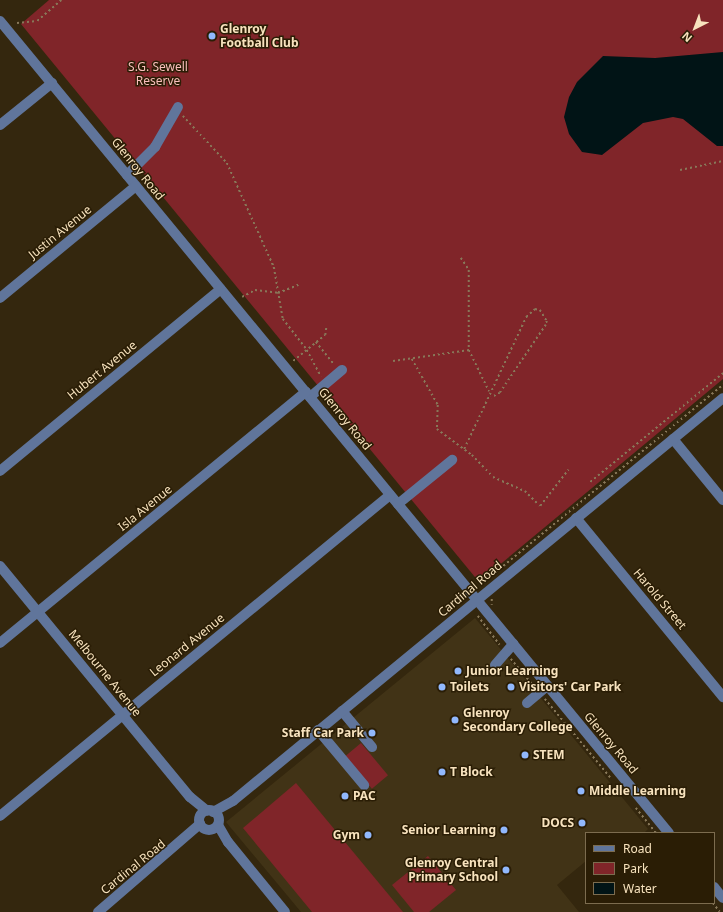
<!DOCTYPE html>
<html>
<head>
<meta charset="utf-8">
<style>
	body { margin:0 }
	#map { position:relative; width:723px; height:912px; overflow:hidden; background:#34270e; font-family:"Noto Sans",sans-serif }
	div>[style] { position:absolute }
	[style*='--x'] { left:calc(var(--x)*1px); top:calc(var(--y)*1px); width:calc(var(--w)*1px); rotate:calc(var(--a)*1deg) }
	.built>* { inset:0; background:#413316 }
	.green>* { inset:0; background:#802529; transform-origin:0 0 }
	.water>* { inset:0; background:#011416 }
	.path>* { height:1.5px; margin-top:-0.75px; transform-origin:0; background:repeating-linear-gradient(90deg,#887859 0 2px,transparent 0 5px) }
	.minor>* { height:10px; margin:-5px; padding:0 5px; transform-origin:5px; border-radius:5px; background:#60759b }
	.minor>.ring { margin:-5px; padding:0; box-sizing:content-box; background:none; border:10px solid #60759b; border-radius:50% }
	.dots>* { width:11px; height:11px; translate:-50% -50%; box-sizing:border-box; border:2px solid #2a1d05; border-radius:50% }
	span { translate:-50% -50%; white-space:nowrap; text-align:center; line-height:1.15; -webkit-text-stroke:3px #2a1d05; paint-order:stroke }
	.poi-label { font-size:12px; color:#f8e3be; font-weight:700 }
	.left { translate:0 -50%; text-align:left }
	.right { translate:-100% -50%; text-align:right }
	.park-label { font-size:12px; color:#fabfbc }
	.street-label { font-size:12px; color:#f8e3be }
	.legend { position:absolute; left:585px; top:832px; width:130px; height:72px; box-sizing:border-box; background:#2a1d05; border:1px solid #7c6c4f; margin:0; padding:5px 7px; list-style:none; font-size:12px; color:#f8e3be }
	.legend li { display:flex; align-items:center; gap:8px; height:20px }
	.legend b { width:20px; border:1px solid #7c6c4f }
	.north { position:absolute; left:675px; top:8px; width:40px; height:40px; -webkit-text-stroke:3px #2a1d05; paint-order:stroke; rotate:222deg; font-size:11px; font-weight:700; line-height:16px; text-align:center; color:#f8e3be }
	.north::after { content:''; display:block; margin:auto; width:14px; height:18px; background:#f8e3be; clip-path:polygon(50% 0,100% 100%,50% 72%,0 100%) }
</style>
</head>
<body>
<div id="map">
	<div class="built">
		<div style="clip-path:polygon(475px 618px,648px 829px,644px 833px,586px 833px,586px 861px,557px 885px,579px 912px,301px 912px,226px 822px)"></div>
	</div>
	<div class="green">
		<div style="clip-path:polygon(49px 0,723px 0,723px 379px,479px 582px,21px 24px)"></div>
		<div style="left:361px;top:743px;width:42px;height:21px;rotate:50deg"></div>
		<div style="clip-path:polygon(296px 783px,403px 912px,312px 912px,243px 828px)"></div>
		<div style="clip-path:polygon(428px 856px,456px 890px,429px 912px,414px 912px,392px 885px)"></div>
	</div>
	<div class="water">
		<div style="clip-path:polygon(723px 52px,723px 146px,717px 146px,683px 119px,673px 117px,643px 123px,602px 155px,582px 152px,569px 134px,564px 117px,569px 97px,577px 82px,603px 56px,655px 58px)"></div>
	</div>
	<div class="path">
		<div style="--x:17;--y:23;--w:20;--a:-6"></div>
		<div style="--x:37;--y:21;--w:32;--a:-41"></div>
		<div style="--x:183;--y:116;--w:64;--a:46.9"></div>
		<div style="--x:227;--y:163;--w:114;--a:65.7"></div>
		<div style="--x:274;--y:267;--w:53;--a:80.2"></div>
		<div style="--x:283;--y:319;--w:39;--a:52"></div>
		<div style="--x:307;--y:350;--w:30;--a:62"></div>
		<div style="--x:680;--y:170;--w:44;--a:-11.8"></div>
		<div style="--x:461;--y:258;--w:14;--a:56"></div>
		<div style="--x:469;--y:270;--w:80;--a:90"></div>
		<div style="--x:469;--y:350;--w:46;--a:64"></div>
		<div style="--x:242;--y:297;--w:15;--a:-28"></div>
		<div style="--x:255;--y:290;--w:23;--a:7"></div>
		<div style="--x:278;--y:293;--w:22;--a:-22"></div>
		<div style="--x:316;--y:342;--w:28;--a:51"></div>
		<div style="--x:412;--y:359;--w:53;--a:60.5"></div>
		<div style="--x:438;--y:405;--w:24;--a:92"></div>
		<div style="--x:437;--y:429;--w:44;--a:36.6"></div>
		<div style="--x:472;--y:455;--w:30;--a:46"></div>
		<div style="--x:493;--y:477;--w:35;--a:24"></div>
		<div style="--x:525;--y:491;--w:21;--a:45"></div>
		<div style="--x:540;--y:506;--w:46;--a:-52.1"></div>
		<div style="--x:293;--y:361;--w:41;--a:-39.1"></div>
		<div style="--x:325;--y:335;--w:7;--a:-82"></div>
		<div style="--x:393;--y:361;--w:77;--a:-8.2"></div>
		<div style="--x:464;--y:449;--w:146;--a:-64.8"></div>
		<div style="--x:526;--y:317;--w:12;--a:-42"></div>
		<div style="--x:535;--y:309;--w:5;--a:11"></div>
		<div style="--x:540;--y:310;--w:13;--a:58"></div>
		<div style="--x:547;--y:321;--w:4;--a:104"></div>
		<div style="--x:546;--y:325;--w:82;--a:124.1"></div>
		<div style="--x:500;--y:393;--w:10;--a:151"></div>
		<div style="--x:590;--y:482;--w:172;--a:-39.3"></div>
		<div style="--x:480;--y:585;--w:315;--a:-39.5"></div>
		<div style="--x:492;--y:599;--w:6;--a:90"></div>
		<div style="--x:478;--y:616;--w:36;--a:53"></div>
		<div style="--x:511;--y:659;--w:34;--a:50"></div>
		<div style="--x:545;--y:699;--w:102;--a:50.2"></div>
		<div style="--x:636;--y:808;--w:32;--a:51"></div>
		<div style="--x:713;--y:903;--w:11;--a:52"></div>
	</div>
	<div class="minor">
		<div style="--x:0;--y:21;--w:1052;--a:50.52"></div>
		<div style="--x:0;--y:125;--w:67;--a:-38.9"></div>
		<div style="--x:127;--y:175;--w:40;--a:-45"></div>
		<div style="--x:155;--y:147;--w:46;--a:-60.1"></div>
		<div style="--x:0;--y:298;--w:176;--a:-39.5"></div>
		<div style="--x:310;--y:397;--w:42;--a:-40.2"></div>
		<div style="--x:673;--y:439;--w:79;--a:50.7"></div>
		<div style="--x:0;--y:471;--w:286;--a:-39.5"></div>
		<div style="--x:398;--y:504;--w:70;--a:-39.2"></div>
		<div style="--x:576;--y:518;--w:232;--a:50.6"></div>
		<div style="--x:0;--y:566;--w:299;--a:50.6"></div>
		<div style="--x:190;--y:797;--w:22;--a:39"></div>
		<div style="--x:0;--y:643;--w:396;--a:-39.4"></div>
		<div style="--x:495;--y:665;--w:28;--a:-49"></div>
		<div style="--x:527;--y:703;--w:26;--a:-40"></div>
		<div style="--x:342;--y:711;--w:47;--a:50.2"></div>
		<div style="--x:318;--y:730;--w:72;--a:50.1"></div>
		<div class="ring" style="left:199px;top:810px;width:10px;height:10px"></div>
		<div style="--x:213;--y:812;--w:23;--a:-29"></div>
		<div style="--x:233;--y:801;--w:634;--a:-39.44"></div>
		<div style="--x:0;--y:816;--w:505;--a:-39.46"></div>
		<div style="--x:218;--y:825;--w:20;--a:60"></div>
		<div style="--x:228;--y:842;--w:90;--a:50.8"></div>
		<div style="--x:714;--y:887;--w:14;--a:51"></div>
		<div style="--x:98;--y:912;--w:135;--a:-40.8"></div>
	</div>
	<div class="dots">
		<div style="left:212px;top:36px;background:#91b8fd"></div>
		<div style="left:458px;top:671px;background:#91b8fd"></div>
		<div style="left:442px;top:687px;background:#91b8fd"></div>
		<div style="left:511px;top:687px;background:#91b8fd"></div>
		<div style="left:455px;top:720px;background:#91b8fd"></div>
		<div style="left:372px;top:733px;background:#91b8fd"></div>
		<div style="left:525px;top:755px;background:#91b8fd"></div>
		<div style="left:442px;top:772px;background:#91b8fd"></div>
		<div style="left:581px;top:791px;background:#91b8fd"></div>
		<div style="left:345px;top:796px;background:#91b8fd"></div>
		<div style="left:582px;top:823px;background:#91b8fd"></div>
		<div style="left:504px;top:830px;background:#91b8fd"></div>
		<div style="left:368px;top:835px;background:#91b8fd"></div>
		<div style="left:506px;top:870px;background:#91b8fd"></div>
	</div>
	<div class="poi-label">
		<span class="left" style="left:220px;top:36px">Glenroy<br>Football Club</span>
		<span class="left" style="left:466px;top:671px">Junior Learning</span>
		<span class="left" style="left:450px;top:687px">Toilets</span>
		<span class="left" style="left:519px;top:687px">Visitors' Car Park</span>
		<span class="left" style="left:463px;top:720px">Glenroy<br>Secondary College</span>
		<span class="right" style="left:364px;top:733px">Staff Car Park</span>
		<span class="left" style="left:533px;top:755px">STEM</span>
		<span class="left" style="left:450px;top:772px">T Block</span>
		<span class="left" style="left:589px;top:791px">Middle Learning</span>
		<span class="left" style="left:353px;top:796px">PAC</span>
		<span class="right" style="left:574px;top:823px">DOCS</span>
		<span class="right" style="left:496px;top:830px">Senior Learning</span>
		<span class="right" style="left:360px;top:835px">Gym</span>
		<span class="right" style="left:498px;top:870px">Glenroy Central<br>Primary School</span>
	</div>
	<div class="park-label">
		<span style="left:158px;top:74px">S.G. Sewell<br>Reserve</span>
	</div>
	<div class="street-label">
		<span style="left:138px;top:169px;rotate:51deg">Glenroy Road</span>
		<span style="left:60px;top:232px;rotate:-39deg">Justin Avenue</span>
		<span style="left:102px;top:370px;rotate:-39deg">Hubert Avenue</span>
		<span style="left:345px;top:419px;rotate:51deg">Glenroy Road</span>
		<span style="left:145px;top:508px;rotate:-39deg">Isla Avenue</span>
		<span style="left:470px;top:589px;rotate:-40deg">Cardinal Road</span>
		<span style="left:660px;top:599px;rotate:50deg">Harold Street</span>
		<span style="left:187px;top:645px;rotate:-39deg">Leonard Avenue</span>
		<span style="left:105px;top:673px;rotate:51deg">Melbourne Avenue</span>
		<span style="left:611px;top:743px;rotate:50deg">Glenroy Road</span>
		<span style="left:133px;top:867px;rotate:-39deg">Cardinal Road</span>
	</div>
	<ul class="legend">
	<li><b style="height:5px;background:#60759b"></b>Road</li>
	<li><b style="height:11px;background:#802529"></b>Park</li>
	<li><b style="height:11px;background:#011416"></b>Water</li>
	</ul>
	<div class="north">N</div>
</div>
</body>
</html>
